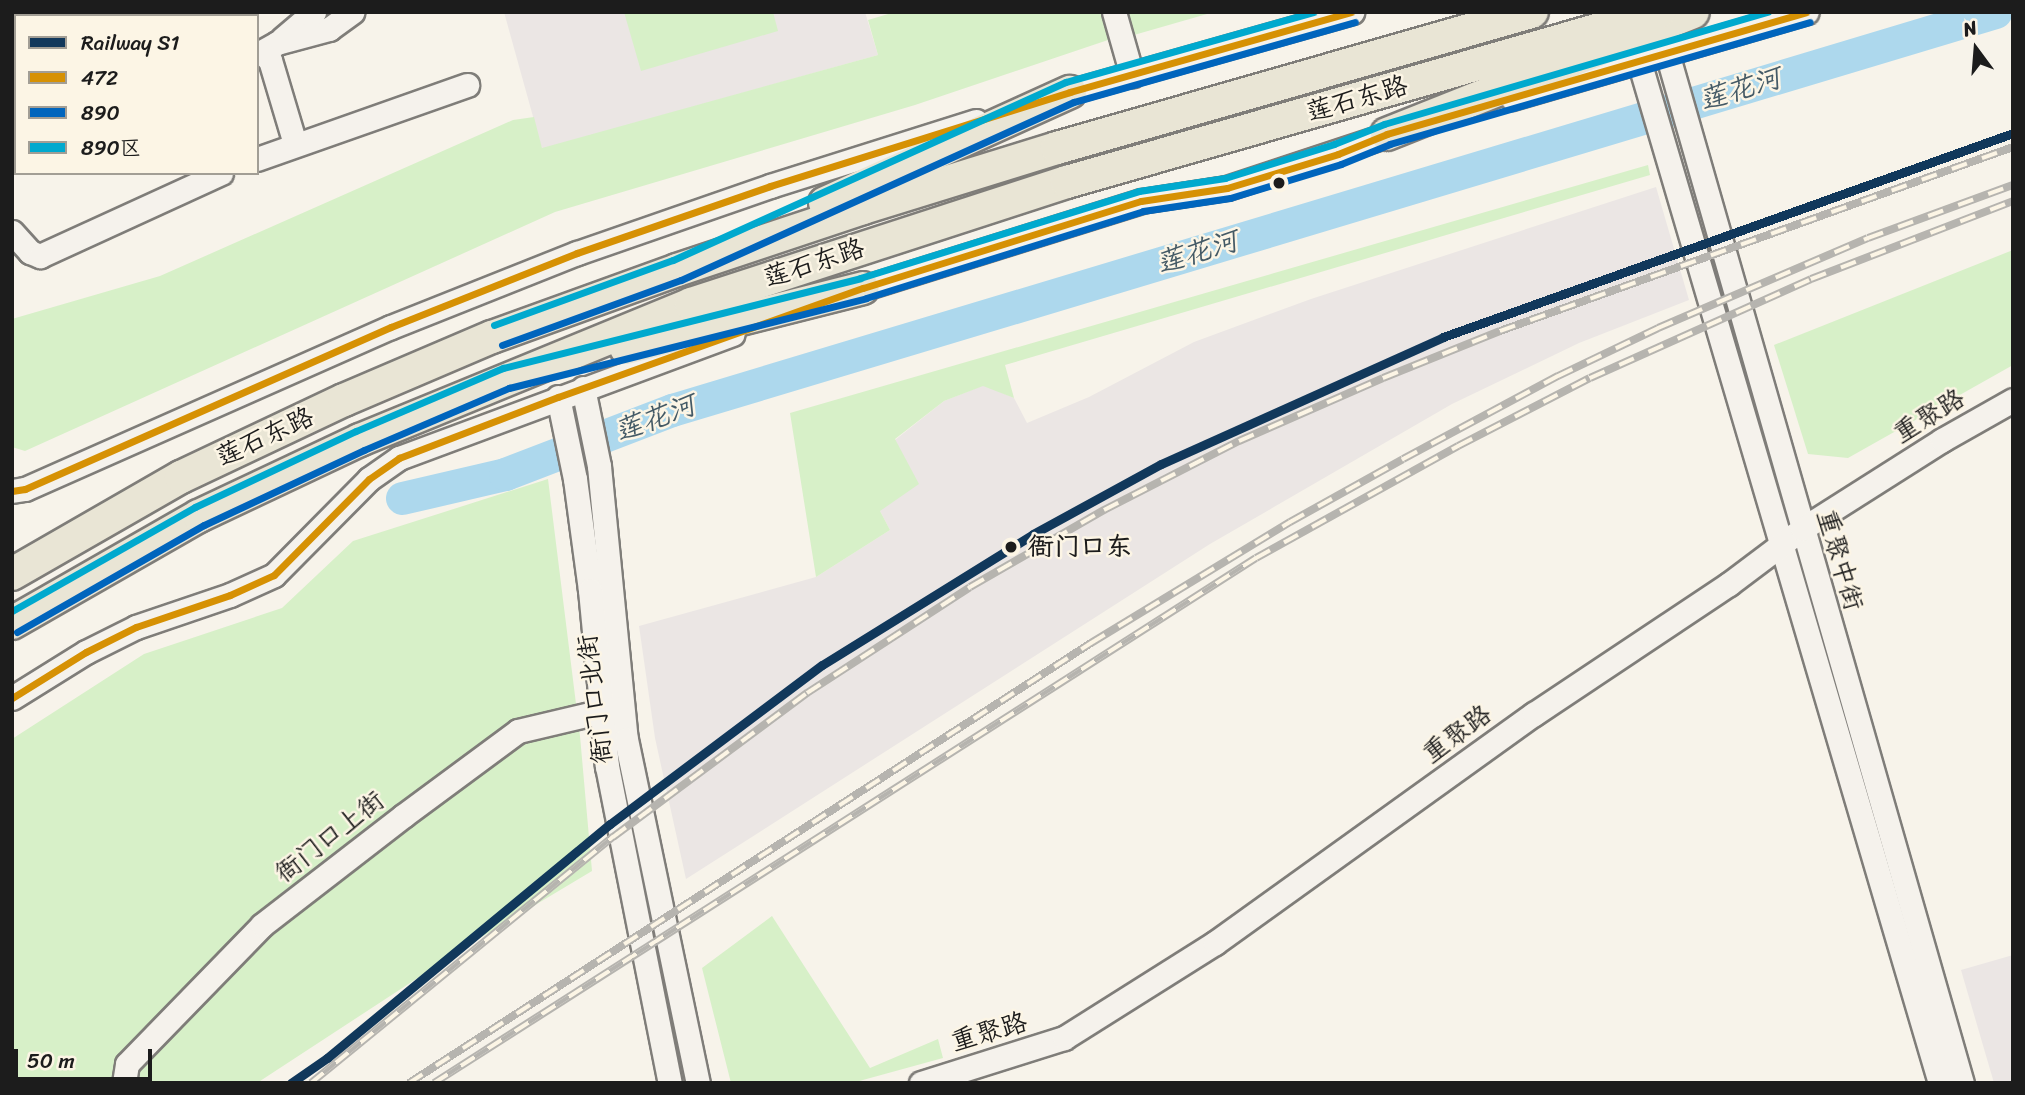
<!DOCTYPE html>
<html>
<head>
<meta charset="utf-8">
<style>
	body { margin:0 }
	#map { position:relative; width:2025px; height:1095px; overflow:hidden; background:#f7f3ea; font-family:Sriracha,"LXGW WenKai TC",sans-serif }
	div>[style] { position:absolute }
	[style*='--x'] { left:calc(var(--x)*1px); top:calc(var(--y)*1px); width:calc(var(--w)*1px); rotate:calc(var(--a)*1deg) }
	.built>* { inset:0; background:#ebe6e4 }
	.green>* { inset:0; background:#d7f0c8 }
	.river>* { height:33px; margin:-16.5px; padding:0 16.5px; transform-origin:16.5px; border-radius:16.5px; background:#add8ed }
	.roads { filter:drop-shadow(2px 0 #7f7d79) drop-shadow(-2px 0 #7f7d79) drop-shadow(0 2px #7f7d79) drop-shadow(0 -2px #7f7d79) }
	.minor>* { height:23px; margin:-11.5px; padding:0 11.5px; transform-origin:11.5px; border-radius:11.5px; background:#f5f2ec }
	.highway>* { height:32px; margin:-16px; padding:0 16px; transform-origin:16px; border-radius:16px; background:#e9e5d5 }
	.rail>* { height:8px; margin-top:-4px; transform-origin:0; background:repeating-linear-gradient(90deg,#fcf5e5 0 16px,#b6b4af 0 32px); box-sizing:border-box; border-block:2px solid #b6b4af }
	.bus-1>* { height:7px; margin:-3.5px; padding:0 3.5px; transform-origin:3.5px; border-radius:3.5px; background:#d69104 }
	.bus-2>* { height:7px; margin:-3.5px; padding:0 3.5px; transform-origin:3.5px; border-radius:3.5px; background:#0065bd }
	.bus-3>* { height:7px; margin:-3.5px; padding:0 3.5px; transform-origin:3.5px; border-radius:3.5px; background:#00a9ce }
	.rail-1>* { height:9px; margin:-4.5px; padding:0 4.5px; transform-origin:4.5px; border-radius:4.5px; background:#11385b }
	.dots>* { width:19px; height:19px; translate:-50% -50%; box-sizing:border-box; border:4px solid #fcf5e5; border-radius:50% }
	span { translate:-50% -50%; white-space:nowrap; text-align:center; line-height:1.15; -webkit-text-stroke:5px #fcf5e5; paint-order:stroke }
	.street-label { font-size:26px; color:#1c1c1c }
	.stop-label { font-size:26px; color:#1c1c1c; font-weight:700 }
	.left { translate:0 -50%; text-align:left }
	.water-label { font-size:28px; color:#445a66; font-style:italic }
	.frame { position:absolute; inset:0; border:14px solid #1c1c1c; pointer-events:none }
	.legend { position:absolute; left:14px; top:14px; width:245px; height:161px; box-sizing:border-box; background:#fcf5e5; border:2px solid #a29e95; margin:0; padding:9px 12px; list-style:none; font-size:21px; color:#1c1c1c }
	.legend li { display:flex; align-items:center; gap:14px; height:35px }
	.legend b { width:35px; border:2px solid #a29e95 }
	.north { position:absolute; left:1941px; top:14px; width:70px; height:70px; -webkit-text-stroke:5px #fcf5e5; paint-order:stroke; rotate:344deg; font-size:19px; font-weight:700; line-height:28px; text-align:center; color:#1c1c1c }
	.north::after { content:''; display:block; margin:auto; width:24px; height:32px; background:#1c1c1c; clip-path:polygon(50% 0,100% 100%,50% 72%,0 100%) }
	.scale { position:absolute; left:14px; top:1049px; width:138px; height:32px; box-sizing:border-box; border:4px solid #1c1c1c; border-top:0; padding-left:9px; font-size:21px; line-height:24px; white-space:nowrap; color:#1c1c1c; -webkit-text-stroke:5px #fcf5e5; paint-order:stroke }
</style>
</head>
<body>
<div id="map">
	<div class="built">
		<div style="clip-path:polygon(504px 12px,865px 12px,878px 55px,542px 149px)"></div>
		<div style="clip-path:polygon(1656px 187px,1689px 300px,1579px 343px,1452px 404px,1210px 544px,686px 879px,655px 738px,639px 626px,816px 577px,890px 530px,880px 511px,895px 440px,944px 401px,984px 385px,1014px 398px,1027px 423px,1089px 397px,1194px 342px,1311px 299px)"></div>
		<div style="clip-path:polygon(2013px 955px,2013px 1083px,1994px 1083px,1961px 970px)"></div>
	</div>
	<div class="green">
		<div style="clip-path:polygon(624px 12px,773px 12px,778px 31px,641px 71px)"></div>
		<div style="clip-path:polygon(895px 12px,1101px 12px,1108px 40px,915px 105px,555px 212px,25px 451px,12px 447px,12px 319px,160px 276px,513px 120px,534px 117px,542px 148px,878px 55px,868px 20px)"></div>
		<div style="clip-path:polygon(1128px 12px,1214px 12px,1134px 35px)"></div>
		<div style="clip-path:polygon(1648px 165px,1650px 175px,1005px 365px,1014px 398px,983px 386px,944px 401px,895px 439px,919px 484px,880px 511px,890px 530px,816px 577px,790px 413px)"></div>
		<div style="clip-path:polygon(2013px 250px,2013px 365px,1848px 458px,1808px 454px,1774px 345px)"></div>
		<div style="clip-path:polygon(548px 479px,580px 736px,592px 871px,465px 947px,257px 1083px,12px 1083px,12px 739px,144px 654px,282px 608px,353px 541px)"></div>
		<div style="clip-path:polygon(772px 916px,870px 1068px,938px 1039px,943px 1058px,852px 1083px,731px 1083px,702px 968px)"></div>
	</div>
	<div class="river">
		<div style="--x:402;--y:498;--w:106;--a:-13.1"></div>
		<div style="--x:505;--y:474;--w:179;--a:-21"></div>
		<div style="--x:672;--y:410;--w:1382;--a:-16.74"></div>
	</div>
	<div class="roads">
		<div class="minor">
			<div style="--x:1114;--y:12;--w:66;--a:74.1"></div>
			<div style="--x:31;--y:16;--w:14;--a:-17"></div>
			<div style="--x:282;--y:39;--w:42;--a:-40.2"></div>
			<div style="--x:261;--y:52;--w:18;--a:-29"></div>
			<div style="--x:277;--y:43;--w:54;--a:-15.1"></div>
			<div style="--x:329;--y:29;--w:29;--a:-36"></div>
			<div style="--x:257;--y:53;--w:4;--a:-14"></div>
			<div style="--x:261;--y:52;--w:12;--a:42"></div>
			<div style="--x:270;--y:60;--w:88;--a:73.4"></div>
			<div style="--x:1667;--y:53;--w:1071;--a:74.02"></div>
			<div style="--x:1639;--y:61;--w:1065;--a:73.59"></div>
			<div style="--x:1055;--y:96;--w:309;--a:-15.8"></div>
			<div style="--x:1512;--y:98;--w:307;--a:-16.3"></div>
			<div style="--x:12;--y:106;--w:4;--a:-14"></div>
			<div style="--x:12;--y:148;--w:4;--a:-14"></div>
			<div style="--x:257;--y:159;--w:223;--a:-19.4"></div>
			<div style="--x:12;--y:232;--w:27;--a:48"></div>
			<div style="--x:30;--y:252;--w:11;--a:22"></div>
			<div style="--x:40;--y:256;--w:199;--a:-24.6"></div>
			<div style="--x:848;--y:293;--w:307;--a:-17.4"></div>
			<div style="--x:1141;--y:201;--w:87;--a:-8.6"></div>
			<div style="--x:1227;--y:188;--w:184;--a:-18.3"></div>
			<div style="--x:583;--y:388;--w:80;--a:78.4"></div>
			<div style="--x:599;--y:466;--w:274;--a:84.4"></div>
			<div style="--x:626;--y:739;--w:351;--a:78.2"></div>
			<div style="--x:558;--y:397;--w:84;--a:78.3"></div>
			<div style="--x:575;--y:479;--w:112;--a:82.3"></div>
			<div style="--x:590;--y:590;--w:177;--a:84.5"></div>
			<div style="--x:607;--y:766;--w:323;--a:78.8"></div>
			<div style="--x:12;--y:491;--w:13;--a:-9"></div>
			<div style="--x:25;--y:489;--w:400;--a:-23.9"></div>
			<div style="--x:391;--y:327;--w:200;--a:-21.7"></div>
			<div style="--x:577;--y:253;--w:204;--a:-19.1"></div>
			<div style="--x:770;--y:186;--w:216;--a:-17.5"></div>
			<div style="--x:12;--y:698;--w:87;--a:-31.9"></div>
			<div style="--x:86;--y:652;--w:56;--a:-26.6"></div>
			<div style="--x:136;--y:627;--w:99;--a:-18.8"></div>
			<div style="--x:230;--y:595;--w:48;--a:-24.4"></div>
			<div style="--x:274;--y:575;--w:135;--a:-45.3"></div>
			<div style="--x:369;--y:479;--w:37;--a:-35"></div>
			<div style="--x:399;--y:458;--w:356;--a:-20.4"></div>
			<div style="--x:124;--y:1083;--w:19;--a:-81"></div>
			<div style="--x:127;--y:1064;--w:194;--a:-45.8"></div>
			<div style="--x:262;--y:925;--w:178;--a:-37.7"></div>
			<div style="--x:403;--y:816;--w:143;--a:-36.5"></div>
			<div style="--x:518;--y:731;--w:100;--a:-13.3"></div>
			<div style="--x:921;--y:1083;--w:150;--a:-17.5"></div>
			<div style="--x:1064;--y:1038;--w:178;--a:-32.2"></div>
			<div style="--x:1215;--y:943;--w:393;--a:-35.7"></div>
			<div style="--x:1534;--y:714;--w:234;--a:-33.7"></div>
			<div style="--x:1729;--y:584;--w:91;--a:-37"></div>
			<div style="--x:1802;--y:529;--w:166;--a:-32.4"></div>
			<div style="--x:1942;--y:440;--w:81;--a:-29.4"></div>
		</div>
		<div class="highway">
			<div style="--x:1387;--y:134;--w:329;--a:-21.7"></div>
			<div style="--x:825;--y:203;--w:269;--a:-24.4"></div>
			<div style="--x:626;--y:348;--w:244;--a:-14.2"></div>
			<div style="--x:12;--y:574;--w:195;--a:-29.9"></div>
			<div style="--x:181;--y:477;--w:180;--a:-25.3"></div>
			<div style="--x:344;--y:400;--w:161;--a:-23.1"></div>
			<div style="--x:492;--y:337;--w:197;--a:-19.9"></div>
			<div style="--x:677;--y:270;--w:196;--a:-18.4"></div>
			<div style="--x:863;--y:208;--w:203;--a:-17.2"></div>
			<div style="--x:1057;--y:148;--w:494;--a:-16"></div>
			<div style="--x:12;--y:623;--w:215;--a:-29.8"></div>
			<div style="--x:199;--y:516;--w:178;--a:-25.3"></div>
			<div style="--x:360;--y:440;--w:358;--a:-22.3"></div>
			<div style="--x:691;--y:304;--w:395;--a:-18"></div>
			<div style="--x:1067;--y:182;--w:616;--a:-16.02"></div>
		</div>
	</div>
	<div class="rail">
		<div style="--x:311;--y:1083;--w:390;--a:-39.2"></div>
		<div style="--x:613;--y:837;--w:242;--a:-36.6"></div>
		<div style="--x:807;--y:693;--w:194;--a:-33"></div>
		<div style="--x:970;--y:587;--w:155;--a:-29.9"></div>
		<div style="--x:1104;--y:510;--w:152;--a:-27.1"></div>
		<div style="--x:1239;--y:441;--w:157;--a:-23.6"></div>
		<div style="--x:1383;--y:378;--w:126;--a:-21.9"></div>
		<div style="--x:1500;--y:331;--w:545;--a:-19.73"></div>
		<div style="--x:409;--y:1083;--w:812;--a:-32.83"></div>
		<div style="--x:1091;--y:643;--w:233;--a:-31.3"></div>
		<div style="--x:1290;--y:522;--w:129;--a:-29.1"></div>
		<div style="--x:1403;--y:459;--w:176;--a:-28.2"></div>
		<div style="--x:1558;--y:376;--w:111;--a:-25.6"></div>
		<div style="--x:1658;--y:328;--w:228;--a:-23.2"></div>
		<div style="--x:1868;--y:238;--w:154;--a:-20.1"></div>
		<div style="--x:434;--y:1083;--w:975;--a:-32.57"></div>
		<div style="--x:1256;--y:558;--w:231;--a:-29"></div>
		<div style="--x:1458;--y:446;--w:148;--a:-27.3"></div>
		<div style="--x:1590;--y:378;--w:242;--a:-24.1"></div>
		<div style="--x:1811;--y:279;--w:217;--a:-21.1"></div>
	</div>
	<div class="bus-1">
		<div style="--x:12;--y:491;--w:13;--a:-9"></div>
		<div style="--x:25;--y:489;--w:400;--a:-23.9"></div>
		<div style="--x:391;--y:327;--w:200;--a:-21.7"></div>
		<div style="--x:577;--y:253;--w:204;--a:-19.1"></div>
		<div style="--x:770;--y:186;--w:314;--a:-17.4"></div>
		<div style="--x:1070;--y:92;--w:292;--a:-15.9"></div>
		<div style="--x:12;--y:698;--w:87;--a:-31.9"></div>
		<div style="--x:86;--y:652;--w:56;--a:-26.6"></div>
		<div style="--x:136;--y:627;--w:99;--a:-18.8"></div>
		<div style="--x:230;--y:595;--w:48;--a:-24.4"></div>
		<div style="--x:274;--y:575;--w:135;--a:-45.3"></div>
		<div style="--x:369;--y:479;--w:37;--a:-35"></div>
		<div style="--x:399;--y:458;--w:170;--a:-21"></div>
		<div style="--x:558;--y:397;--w:324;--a:-19.7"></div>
		<div style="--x:863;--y:288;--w:291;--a:-17.4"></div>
		<div style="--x:1141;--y:201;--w:87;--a:-8.6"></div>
		<div style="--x:1227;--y:188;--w:116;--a:-17"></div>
		<div style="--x:1338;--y:154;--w:53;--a:-22.2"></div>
		<div style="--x:1387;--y:134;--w:436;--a:-16.2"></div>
	</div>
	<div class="bus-2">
		<div style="--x:502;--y:345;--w:190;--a:-20"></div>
		<div style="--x:681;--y:280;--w:431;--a:-24.4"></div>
		<div style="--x:1074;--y:102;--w:292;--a:-15.9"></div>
		<div style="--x:17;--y:632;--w:215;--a:-29.8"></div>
		<div style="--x:204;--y:525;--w:177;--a:-25.1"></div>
		<div style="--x:364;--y:450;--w:158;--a:-23.2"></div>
		<div style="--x:509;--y:388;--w:368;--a:-14.1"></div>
		<div style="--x:866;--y:298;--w:290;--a:-17.4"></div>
		<div style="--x:1143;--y:211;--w:88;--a:-8.5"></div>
		<div style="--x:1230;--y:198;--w:116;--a:-17"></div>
		<div style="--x:1341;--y:164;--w:53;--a:-22.2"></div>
		<div style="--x:1390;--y:144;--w:437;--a:-16.2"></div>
	</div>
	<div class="bus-3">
		<div style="--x:494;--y:325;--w:190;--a:-20"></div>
		<div style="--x:673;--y:260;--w:431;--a:-24.4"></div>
		<div style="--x:1066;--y:82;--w:257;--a:-15.8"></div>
		<div style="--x:12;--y:611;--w:210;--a:-29.6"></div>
		<div style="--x:195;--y:507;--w:178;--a:-25.3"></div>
		<div style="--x:356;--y:431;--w:160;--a:-23.2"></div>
		<div style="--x:503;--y:368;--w:368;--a:-14.1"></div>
		<div style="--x:860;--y:278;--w:292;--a:-17.3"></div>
		<div style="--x:1139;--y:191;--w:87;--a:-8.6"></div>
		<div style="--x:1225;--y:178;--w:114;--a:-17.3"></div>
		<div style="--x:1334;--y:144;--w:54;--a:-21.8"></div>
		<div style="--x:1384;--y:124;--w:400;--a:-16.3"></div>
	</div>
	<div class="rail-1">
		<div style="--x:291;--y:1083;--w:44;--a:-34.8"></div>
		<div style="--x:327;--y:1058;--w:367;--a:-39.6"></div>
		<div style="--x:610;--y:824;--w:265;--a:-36.9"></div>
		<div style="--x:822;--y:665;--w:248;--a:-31.8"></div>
		<div style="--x:1033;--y:534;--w:146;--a:-28.7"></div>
		<div style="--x:1161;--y:464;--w:309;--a:-24.2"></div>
		<div style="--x:1443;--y:337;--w:605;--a:-19.69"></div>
	</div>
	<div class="dots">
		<div style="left:1279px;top:183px;background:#1c1c1c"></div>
		<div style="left:1011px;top:547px;background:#1c1c1c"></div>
	</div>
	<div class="street-label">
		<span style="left:1357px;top:99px;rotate:-16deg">莲石东路</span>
		<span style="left:814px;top:263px;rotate:-18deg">莲石东路</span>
		<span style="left:1929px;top:416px;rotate:-31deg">重聚路</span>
		<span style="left:265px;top:437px;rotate:-25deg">莲石东路</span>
		<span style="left:1840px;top:560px;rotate:74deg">重聚中街</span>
		<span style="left:595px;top:699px;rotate:-97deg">衙门口北街</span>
		<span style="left:1457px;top:734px;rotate:-36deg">重聚路</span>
		<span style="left:330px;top:837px;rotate:-38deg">衙门口上街</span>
		<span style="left:989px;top:1032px;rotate:-16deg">重聚路</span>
	</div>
	<div class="stop-label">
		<span class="left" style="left:1028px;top:547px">衙门口东</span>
	</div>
	<div class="water-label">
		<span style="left:1740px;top:89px;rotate:-17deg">莲花河</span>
		<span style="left:1197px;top:252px;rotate:-17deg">莲花河</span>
		<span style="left:655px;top:418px;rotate:-20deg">莲花河</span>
	</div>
	<div class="frame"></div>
	<ul class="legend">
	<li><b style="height:9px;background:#11385b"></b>Railway S1</li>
	<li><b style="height:9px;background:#d69104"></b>472</li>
	<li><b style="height:9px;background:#0065bd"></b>890</li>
	<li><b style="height:9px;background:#00a9ce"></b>890区</li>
	</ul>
	<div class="north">N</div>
	<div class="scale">50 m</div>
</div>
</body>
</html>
